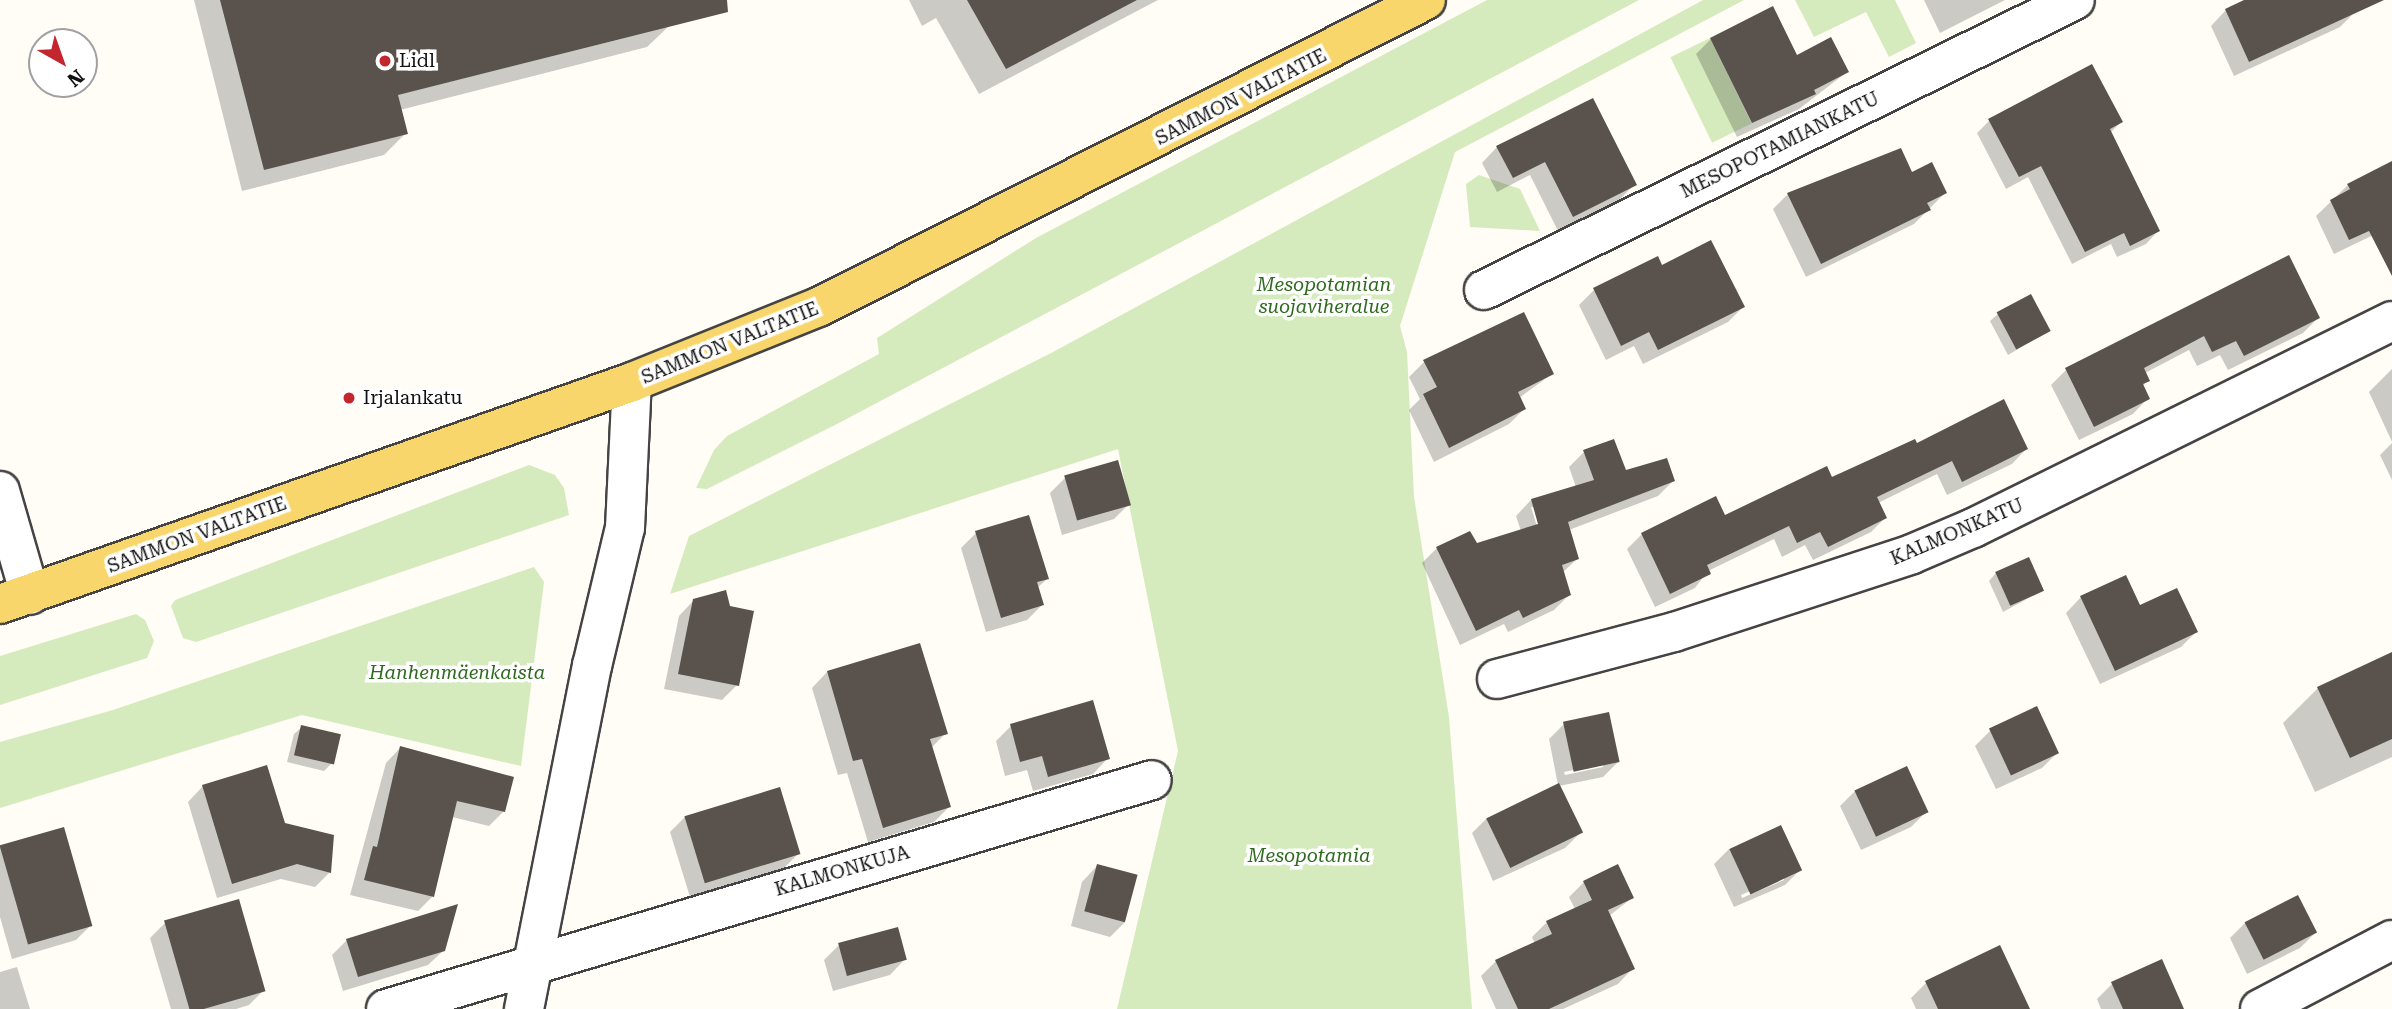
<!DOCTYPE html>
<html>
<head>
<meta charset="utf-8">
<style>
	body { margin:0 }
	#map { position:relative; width:2392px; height:1009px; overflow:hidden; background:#fffdf5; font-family:"Roboto Serif",serif }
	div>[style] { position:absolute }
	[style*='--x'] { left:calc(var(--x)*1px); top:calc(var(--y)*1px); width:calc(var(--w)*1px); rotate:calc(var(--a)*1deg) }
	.green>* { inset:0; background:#d5ebbd; transform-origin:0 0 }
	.shadow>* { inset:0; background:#0003 }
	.building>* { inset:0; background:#5a524d; transform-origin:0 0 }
	.roads { filter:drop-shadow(2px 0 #444) drop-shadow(-2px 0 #444) drop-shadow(0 2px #444) drop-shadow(0 -2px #444) }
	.minor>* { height:38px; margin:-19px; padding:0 19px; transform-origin:19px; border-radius:19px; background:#fff }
	.tertiary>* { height:38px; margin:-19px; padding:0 19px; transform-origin:19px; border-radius:19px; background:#fff }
	.primary>* { height:38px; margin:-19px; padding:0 19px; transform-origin:19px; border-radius:19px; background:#f9d66b }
	.dots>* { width:19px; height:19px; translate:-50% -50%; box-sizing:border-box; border:4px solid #fff; border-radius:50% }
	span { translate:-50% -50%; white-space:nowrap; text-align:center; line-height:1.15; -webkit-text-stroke:7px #fff; paint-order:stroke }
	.poi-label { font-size:19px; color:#111 }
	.left { translate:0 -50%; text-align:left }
	.street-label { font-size:19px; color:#111 }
	.park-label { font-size:19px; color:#2f6b1f; font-style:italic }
	.north { position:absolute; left:28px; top:28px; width:70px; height:70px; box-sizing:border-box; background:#fff; border:2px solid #a0a0a0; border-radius:50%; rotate:140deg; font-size:19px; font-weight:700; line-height:28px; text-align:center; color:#111 }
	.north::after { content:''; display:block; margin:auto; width:24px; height:32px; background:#c4262e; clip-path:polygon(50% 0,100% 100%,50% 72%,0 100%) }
</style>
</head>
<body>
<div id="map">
	<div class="green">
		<div style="clip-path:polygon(1487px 0,1639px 0,837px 424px,707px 489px,696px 488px,714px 450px,727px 436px,879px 354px,877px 338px,1036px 238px)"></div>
		<div style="clip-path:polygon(1703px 0,1744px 0,1455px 152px,1400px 326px,1407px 352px,1414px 497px,1449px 717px,1472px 1009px,1117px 1009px,1178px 751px,1118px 449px,670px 594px,689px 536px,1053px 352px)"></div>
		<div style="clip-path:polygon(1795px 0,1895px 0,1916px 43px,1889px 57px,1866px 12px,1814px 37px)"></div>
		<div style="left:1710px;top:38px;width:95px;height:44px;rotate:64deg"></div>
		<div style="clip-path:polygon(1479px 175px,1520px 189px,1540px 231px,1470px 227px,1466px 184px)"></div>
		<div style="clip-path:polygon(529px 465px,555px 475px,564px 488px,569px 515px,196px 642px,183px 638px,171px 606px,175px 600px)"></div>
		<div style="clip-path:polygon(534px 567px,544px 582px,521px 766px,302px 715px,0 808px,0 742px,113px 710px)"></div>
		<div style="clip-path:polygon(136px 614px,145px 620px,154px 641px,147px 658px,0 705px,0 656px)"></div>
	</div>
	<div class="shadow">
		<div style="clip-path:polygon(194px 0,662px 0,669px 26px,647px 47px,400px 110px,406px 133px,384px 155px,242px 191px)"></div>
		<div style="clip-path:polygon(909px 0,1158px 0,979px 94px,936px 18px,922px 26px)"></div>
		<div style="clip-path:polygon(1924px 0,2005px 0,1940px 33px)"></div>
		<div style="clip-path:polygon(2249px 0,2349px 0,2355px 12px,2340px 27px,2234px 76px,2211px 26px,2226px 10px)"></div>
		<div style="clip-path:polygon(1711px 39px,1796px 57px,1847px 72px,1799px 109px,1737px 137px,1696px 54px)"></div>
		<div style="clip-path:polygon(1989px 121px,2121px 122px,2110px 133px,2158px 231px,2146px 244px,2117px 257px,2111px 244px,2072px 264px,2028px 177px,2006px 189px,1977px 133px)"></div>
		<div style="clip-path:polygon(1497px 147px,1634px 185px,1619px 200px,1558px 231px,1530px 175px,1497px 192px,1482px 163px)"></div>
		<div style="clip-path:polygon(2392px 163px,2392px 226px,2334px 254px,2316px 216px,2348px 185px)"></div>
		<div style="clip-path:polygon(1911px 174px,1945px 193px,1914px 224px,1806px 277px,1773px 209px,1788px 194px)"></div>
		<div style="clip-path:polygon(2288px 258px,2318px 318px,2303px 333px,2228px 370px,2220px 355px,2197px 366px,2189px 350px,2145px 373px,2148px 380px,2142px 387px,2148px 398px,2133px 414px,2079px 440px,2051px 385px,2066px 370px)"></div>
		<div style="clip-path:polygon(1661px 267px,1743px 307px,1728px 322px,1643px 364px,1634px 346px,1606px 360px,1579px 305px,1594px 290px)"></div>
		<div style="clip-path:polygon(1998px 314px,2049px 331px,2008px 355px,1990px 321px)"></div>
		<div style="clip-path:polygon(1424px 362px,1552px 374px,1519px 398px,1524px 409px,1509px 424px,1434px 462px,1409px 410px,1420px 399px,1409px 377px)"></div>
		<div style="clip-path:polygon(2392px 369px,2392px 442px,2369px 392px)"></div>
		<div style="clip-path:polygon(2392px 443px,2392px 480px,2380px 455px)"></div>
		<div style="clip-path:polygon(1916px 445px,2026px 449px,2012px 464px,1947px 495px,1937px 474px,1878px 503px,1885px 518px,1871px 532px,1813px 560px,1805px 545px,1782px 557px,1774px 539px,1708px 571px,1695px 588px,1655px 607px,1627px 549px,1642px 534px,1725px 517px)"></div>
		<div style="clip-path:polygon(evenodd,1584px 452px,1625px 472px,1673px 481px,1658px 496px,1569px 530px,1577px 559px,1562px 573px,1569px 595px,1554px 610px,1508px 632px,1504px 624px,1460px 645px,1422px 563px,1437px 548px,1476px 546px,1521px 531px,1516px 516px,1531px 500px,1576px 487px,1569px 467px,1584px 452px,1531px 507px,1535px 507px,1542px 532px,1539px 533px,1531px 507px)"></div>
		<div style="clip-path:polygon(1065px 478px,1129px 504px,1114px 519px,1062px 535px,1050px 493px)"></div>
		<div style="clip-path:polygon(976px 533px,1047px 579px,1037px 588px,1042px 605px,1027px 620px,986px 632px,961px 548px)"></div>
		<div style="clip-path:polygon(1996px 573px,2042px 591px,2003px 612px,1989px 581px)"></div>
		<div style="clip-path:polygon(2081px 597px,2196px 632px,2181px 647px,2100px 684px,2066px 613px)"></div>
		<div style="clip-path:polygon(694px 600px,737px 685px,722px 700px,664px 689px,679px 616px)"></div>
		<div style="clip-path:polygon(2392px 654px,2392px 757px,2315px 792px,2283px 723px,2318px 688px)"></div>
		<div style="clip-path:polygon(827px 672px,946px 733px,931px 748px,949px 807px,934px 822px,868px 842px,847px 773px,838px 775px,812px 688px)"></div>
		<div style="clip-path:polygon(evenodd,1564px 724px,1618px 762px,1603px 777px,1559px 786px,1580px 833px,1565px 848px,1493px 881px,1472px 833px,1487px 818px,1558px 785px,1549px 739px,1564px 724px,1603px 764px,1603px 767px,1565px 775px,1564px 772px,1603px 764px)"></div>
		<div style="clip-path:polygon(1011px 726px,1108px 758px,1093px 774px,1033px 791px,1027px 770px,1005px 776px,996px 741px)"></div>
		<div style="clip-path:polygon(302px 727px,332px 763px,324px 771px,287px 762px,294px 734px)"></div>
		<div style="clip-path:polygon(1990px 731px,2057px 753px,2042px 768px,1996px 789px,1975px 746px)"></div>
		<div style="clip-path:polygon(400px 748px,504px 811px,489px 826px,452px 817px,433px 896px,418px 911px,350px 895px,386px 763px)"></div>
		<div style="clip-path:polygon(203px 786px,283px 824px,330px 872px,315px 887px,281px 879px,217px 898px,188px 802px)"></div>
		<div style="clip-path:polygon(1855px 791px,1926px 812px,1911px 827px,1861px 850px,1840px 806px)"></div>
		<div style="clip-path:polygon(685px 817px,798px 854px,783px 869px,690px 897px,670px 832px)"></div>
		<div style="clip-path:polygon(63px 829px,91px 925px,76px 940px,12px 959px,0 917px,0 848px)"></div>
		<div style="clip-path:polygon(evenodd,1729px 849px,1800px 870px,1785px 885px,1734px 907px,1714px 864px,1729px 849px,1784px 876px,1784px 880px,1742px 898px,1741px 895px,1784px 876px)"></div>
		<div style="clip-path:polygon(1097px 866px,1125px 922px,1110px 937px,1071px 926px,1082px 882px)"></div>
		<div style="clip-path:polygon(1584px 882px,1632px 898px,1609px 916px,1633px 968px,1618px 984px,1563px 1009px,1496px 1009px,1481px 976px,1496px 961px,1535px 944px,1532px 937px,1547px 922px,1575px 909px,1569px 897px)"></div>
		<div style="clip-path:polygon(165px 923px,264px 990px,249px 1005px,236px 1009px,171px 1009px,150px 938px)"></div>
		<div style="clip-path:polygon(2245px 923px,2315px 933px,2300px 948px,2247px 974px,2230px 938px)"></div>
		<div style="clip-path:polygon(347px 940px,444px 950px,428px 965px,343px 991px,332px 955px)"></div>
		<div style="clip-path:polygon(839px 945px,905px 959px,890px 975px,833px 991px,824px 960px)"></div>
		<div style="clip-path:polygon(17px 967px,30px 1009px,0 1009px,0 972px)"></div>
		<div style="clip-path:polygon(1926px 983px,2028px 1009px,1916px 1009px,1911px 998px)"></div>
		<div style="clip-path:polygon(2112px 984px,2177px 1009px,2101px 1009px,2097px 999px)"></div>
	</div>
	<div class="building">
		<div style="clip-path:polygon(220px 0,727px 0,728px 12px,398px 95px,408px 134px,264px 170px)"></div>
		<div style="clip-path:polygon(967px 0,1137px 0,1006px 69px)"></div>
		<div style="clip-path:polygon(2244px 0,2384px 0,2249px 62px,2225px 9px)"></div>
		<div style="clip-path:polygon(1773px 6px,1797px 55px,1831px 37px,1849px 72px,1814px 90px,1816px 94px,1752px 123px,1710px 38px)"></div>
		<div style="clip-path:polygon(2092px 64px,2123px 122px,2110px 129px,2160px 231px,2130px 246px,2124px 233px,2085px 252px,2041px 166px,2019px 177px,1988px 119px)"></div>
		<div style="clip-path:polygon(1593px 98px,1637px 185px,1573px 217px,1545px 162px,1513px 178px,1496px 146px)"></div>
		<div style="clip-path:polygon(1901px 148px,1912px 172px,1932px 162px,1947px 193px,1927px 203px,1931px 210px,1821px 264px,1787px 193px)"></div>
		<div style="clip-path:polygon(2392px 161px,2392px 276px,2369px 231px,2349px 240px,2330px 200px,2350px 189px,2347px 184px)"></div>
		<div style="clip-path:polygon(1711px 240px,1745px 307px,1658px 350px,1649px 332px,1621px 346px,1593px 288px,1658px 256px,1662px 265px)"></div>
		<div style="clip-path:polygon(2289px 255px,2320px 318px,2244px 356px,2236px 341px,2212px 352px,2204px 336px,2144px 368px,2150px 381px,2143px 384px,2150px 399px,2094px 427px,2065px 368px)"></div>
		<div style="left:2031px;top:294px;width:42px;height:39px;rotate:62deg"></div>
		<div style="clip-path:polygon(1524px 312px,1554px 374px,1518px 392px,1526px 409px,1449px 448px,1423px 394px,1437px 387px,1423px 360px)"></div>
		<div style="clip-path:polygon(2004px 399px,2028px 449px,1962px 482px,1952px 461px,1877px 497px,1887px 518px,1828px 547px,1820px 532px,1797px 543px,1789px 526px,1707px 565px,1711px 574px,1670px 594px,1641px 533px,1716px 496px,1725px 515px,1827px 466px,1832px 477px,1915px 439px,1917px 443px)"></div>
		<div style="clip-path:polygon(1614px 439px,1626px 470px,1667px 458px,1675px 481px,1568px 522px,1579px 559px,1562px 565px,1571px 595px,1523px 618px,1519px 610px,1476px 631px,1436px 547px,1470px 531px,1477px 543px,1538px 524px,1531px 499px,1594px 480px,1583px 450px)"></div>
		<div style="left:1118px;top:460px;width:47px;height:56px;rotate:74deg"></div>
		<div style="clip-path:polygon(1029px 515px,1049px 579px,1037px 582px,1044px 605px,1001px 618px,975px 531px)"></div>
		<div style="left:2029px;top:557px;width:37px;height:37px;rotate:66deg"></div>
		<div style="clip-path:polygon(2126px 575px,2140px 605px,2177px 588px,2198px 632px,2115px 671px,2080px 596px)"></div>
		<div style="clip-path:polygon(726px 590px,730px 606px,754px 611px,739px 686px,678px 674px,693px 599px)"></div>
		<div style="clip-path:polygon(920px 643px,948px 734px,930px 739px,951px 807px,883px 828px,862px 759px,853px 761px,827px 671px)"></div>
		<div style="clip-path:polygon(2392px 652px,2392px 739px,2350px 758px,2317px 687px)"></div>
		<div style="clip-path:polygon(1093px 700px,1110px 759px,1048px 777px,1042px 756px,1020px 762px,1010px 724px)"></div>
		<div style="left:2037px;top:706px;width:52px;height:53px;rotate:65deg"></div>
		<div style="left:1609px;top:712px;width:51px;height:47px;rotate:78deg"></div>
		<div style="left:301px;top:725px;width:41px;height:31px;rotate:13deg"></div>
		<div style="clip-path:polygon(400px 746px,514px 777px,505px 812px,457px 801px,434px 897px,364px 880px,373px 846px,377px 847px)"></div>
		<div style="clip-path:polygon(267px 765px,285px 823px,334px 835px,331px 873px,297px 864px,232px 884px,202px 785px)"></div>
		<div style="left:1907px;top:766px;width:51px;height:58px;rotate:65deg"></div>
		<div style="left:1559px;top:783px;width:55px;height:81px;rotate:64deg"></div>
		<div style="left:780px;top:787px;width:70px;height:100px;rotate:73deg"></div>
		<div style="left:1781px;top:825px;width:50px;height:57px;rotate:65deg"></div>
		<div style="left:64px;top:827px;width:103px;height:67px;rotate:74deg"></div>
		<div style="left:1097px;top:864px;width:42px;height:49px;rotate:15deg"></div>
		<div style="clip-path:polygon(1618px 864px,1634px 898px,1608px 910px,1635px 969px,1549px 1009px,1518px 1009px,1495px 960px,1552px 934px,1546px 921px,1592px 900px,1583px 881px)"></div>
		<div style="left:2298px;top:895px;width:42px;height:60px;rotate:63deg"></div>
		<div style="left:239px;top:899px;width:96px;height:78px;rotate:74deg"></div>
		<div style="clip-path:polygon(458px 904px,445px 951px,358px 977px,346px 939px)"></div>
		<div style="left:898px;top:927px;width:34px;height:62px;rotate:75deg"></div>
		<div style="clip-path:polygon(2000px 945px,2030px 1009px,1938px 1009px,1925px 981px)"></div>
		<div style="clip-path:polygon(2162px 959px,2184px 1009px,2123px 1009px,2111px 982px)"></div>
	</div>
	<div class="roads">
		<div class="minor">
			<div style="--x:1484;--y:290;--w:658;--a:-26.14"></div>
			<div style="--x:1497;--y:679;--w:183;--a:-14.9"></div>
			<div style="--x:1674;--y:632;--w:250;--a:-18.1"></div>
			<div style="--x:1912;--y:554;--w:66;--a:-23.1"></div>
			<div style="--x:1973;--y:528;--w:467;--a:-26.3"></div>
			<div style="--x:386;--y:1009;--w:799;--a:-16.64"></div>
		</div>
		<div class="tertiary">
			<div style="--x:0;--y:491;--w:108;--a:73.9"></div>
			<div style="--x:524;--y:1009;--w:350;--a:-78.8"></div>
			<div style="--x:592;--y:666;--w:142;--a:-76.6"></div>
			<div style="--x:625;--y:528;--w:146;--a:-87.3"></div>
			<div style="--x:2260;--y:1009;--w:149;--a:-27.6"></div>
		</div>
		<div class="primary">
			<div style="--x:0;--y:604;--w:670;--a:-19.35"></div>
			<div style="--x:632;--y:382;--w:201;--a:-21.9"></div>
			<div style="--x:819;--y:307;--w:680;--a:-26.83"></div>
		</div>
	</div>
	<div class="dots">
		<div style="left:385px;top:61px;background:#c4262e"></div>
		<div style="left:349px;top:398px;background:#c4262e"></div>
	</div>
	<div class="poi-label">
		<span class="left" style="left:399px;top:61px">Lidl</span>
		<span class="left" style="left:363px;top:398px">Irjalankatu</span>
	</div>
	<div class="street-label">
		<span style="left:1241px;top:97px;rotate:-27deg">SAMMON VALTATIE</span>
		<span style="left:1780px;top:145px;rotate:-26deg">MESOPOTAMIANKATU</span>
		<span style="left:730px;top:343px;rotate:-22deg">SAMMON VALTATIE</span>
		<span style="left:1957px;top:532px;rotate:-23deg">KALMONKATU</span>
		<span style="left:197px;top:535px;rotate:-20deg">SAMMON VALTATIE</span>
		<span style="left:842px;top:871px;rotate:-16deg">KALMONKUJA</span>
	</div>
	<div class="park-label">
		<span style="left:1324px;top:296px">Mesopotamian<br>suojaviheralue</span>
		<span style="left:457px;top:673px">Hanhenmäenkaista</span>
		<span style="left:1309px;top:856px">Mesopotamia</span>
	</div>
	<div class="north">N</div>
</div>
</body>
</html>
